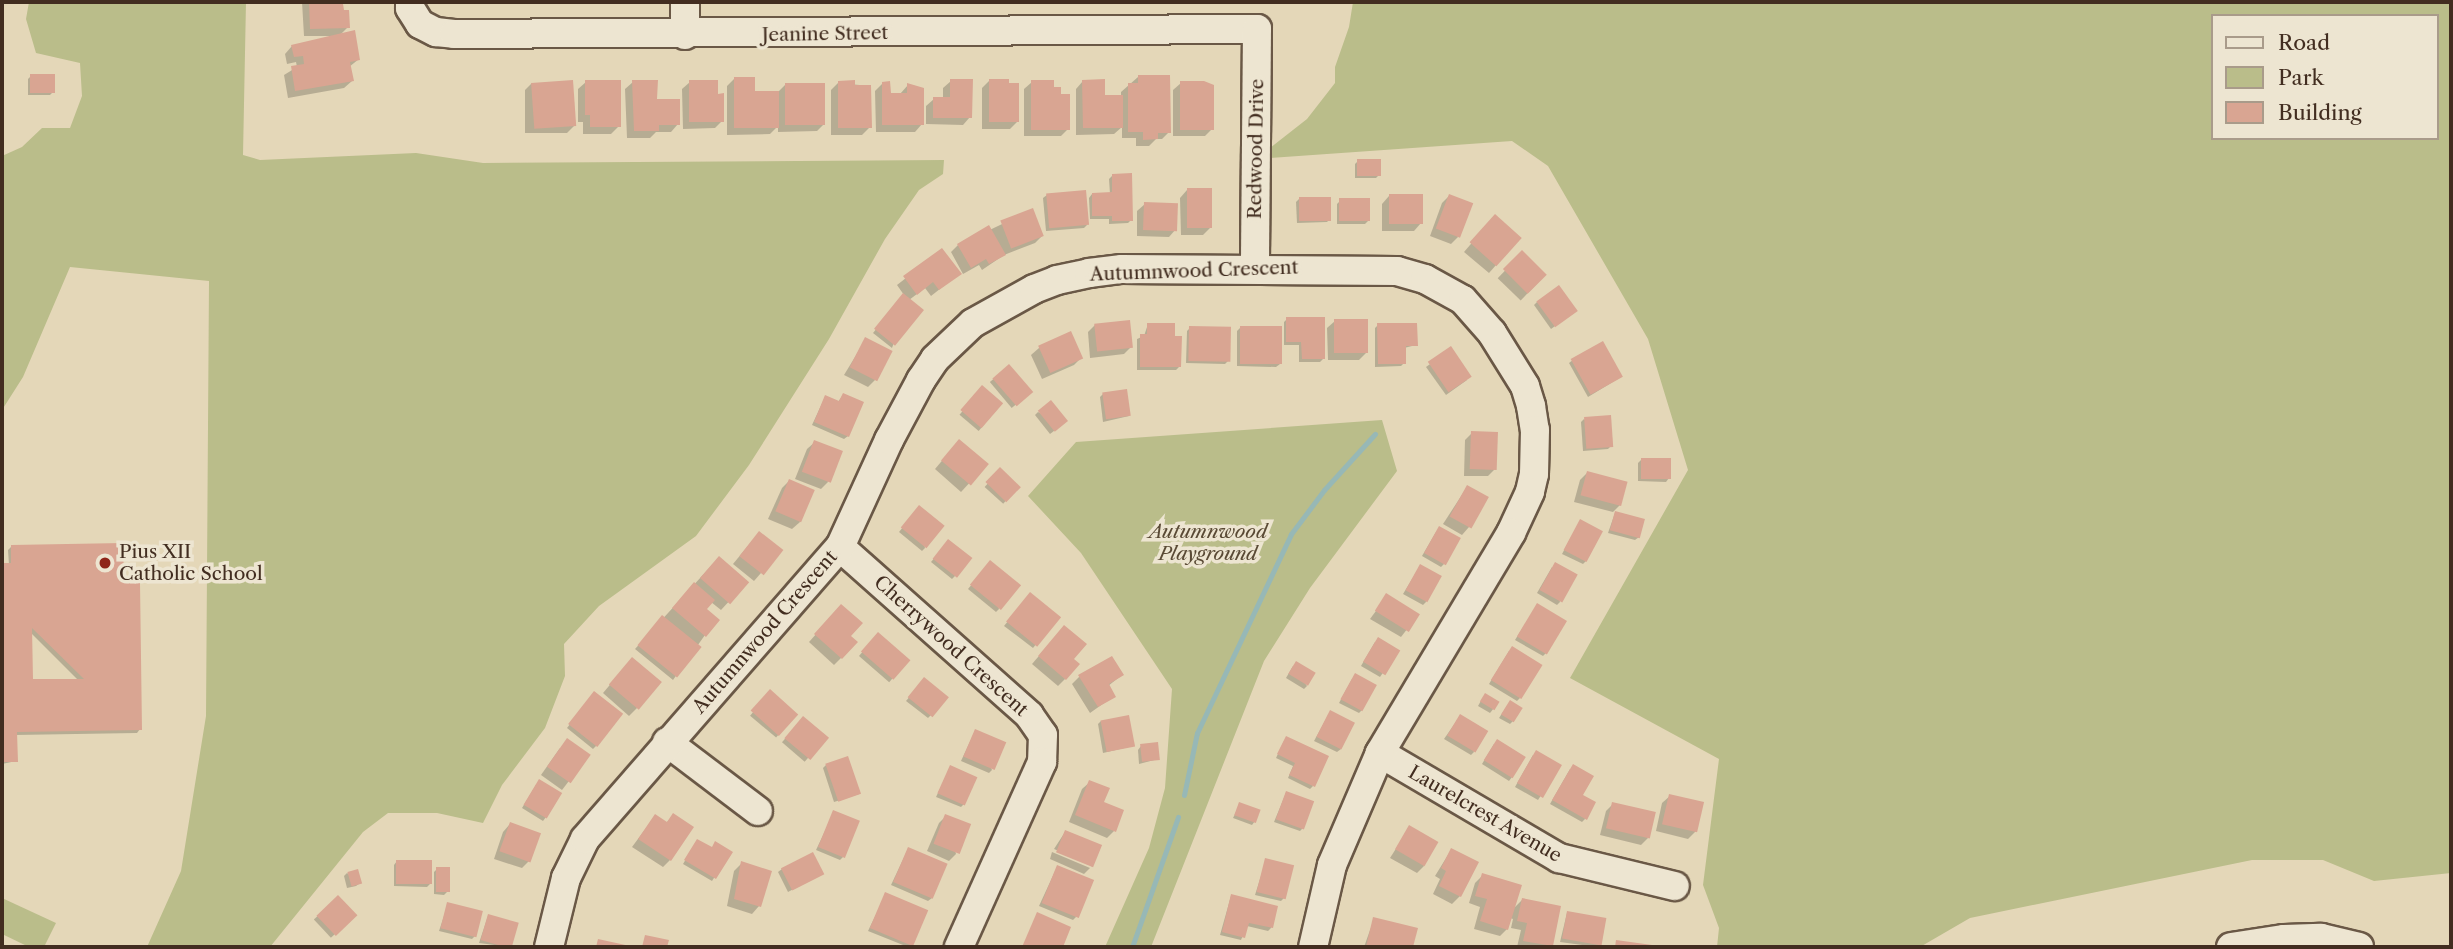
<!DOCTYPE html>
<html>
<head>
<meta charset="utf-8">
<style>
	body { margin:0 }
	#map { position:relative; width:2453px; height:949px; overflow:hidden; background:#e4d7b8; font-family:"Libre Caslon Text",serif }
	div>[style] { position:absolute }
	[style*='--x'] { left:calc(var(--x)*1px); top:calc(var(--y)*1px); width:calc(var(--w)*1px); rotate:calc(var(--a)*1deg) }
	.green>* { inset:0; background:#babd8a }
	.shadow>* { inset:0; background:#0003; transform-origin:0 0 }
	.stream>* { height:5px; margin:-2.5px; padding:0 2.5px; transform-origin:2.5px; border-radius:2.5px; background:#97b8b6 }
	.building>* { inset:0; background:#d9a592; transform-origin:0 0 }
	.roads { filter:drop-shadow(2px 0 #6a5846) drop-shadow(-2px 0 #6a5846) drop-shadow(0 2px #6a5846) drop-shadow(0 -2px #6a5846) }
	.minor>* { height:28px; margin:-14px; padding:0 14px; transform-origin:14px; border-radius:14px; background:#ede5d1 }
	.dots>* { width:19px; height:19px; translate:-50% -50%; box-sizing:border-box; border:4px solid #ede5d1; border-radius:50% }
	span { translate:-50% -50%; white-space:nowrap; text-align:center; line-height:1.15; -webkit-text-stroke:7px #ede5d1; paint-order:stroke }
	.street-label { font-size:19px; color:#422d20 }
	.park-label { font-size:19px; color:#5a4a35; font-style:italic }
	.poi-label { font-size:19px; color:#422d20 }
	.left { translate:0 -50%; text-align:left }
	.frame { position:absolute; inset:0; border:4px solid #422d20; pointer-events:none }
	.legend { position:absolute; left:2211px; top:14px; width:228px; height:126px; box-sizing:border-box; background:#ede5d1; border:2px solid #a99b8a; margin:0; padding:9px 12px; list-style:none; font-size:21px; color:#422d20 }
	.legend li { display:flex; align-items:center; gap:14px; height:35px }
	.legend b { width:35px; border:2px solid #a99b8a }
</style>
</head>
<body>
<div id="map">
	<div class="green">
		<div style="clip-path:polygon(29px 2px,246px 2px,243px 155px,260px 160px,416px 153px,483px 163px,944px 160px,943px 174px,919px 190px,885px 239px,829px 339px,749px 465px,696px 536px,599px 606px,564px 644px,565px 676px,545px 728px,502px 785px,483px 823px,437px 813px,388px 813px,363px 832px,270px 947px,147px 947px,181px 871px,206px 716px,209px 281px,70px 267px,23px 377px,2px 410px,2px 156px,22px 147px,42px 128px,70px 128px,82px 96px,80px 63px,36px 53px,26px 19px)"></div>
		<div style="clip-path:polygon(evenodd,1353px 2px,2451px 2px,2451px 873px,2374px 881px,2323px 860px,2252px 860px,1970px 918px,1920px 947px,1717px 947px,1719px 928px,1703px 885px,1719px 759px,1570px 678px,1688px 470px,1648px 339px,1548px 166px,1512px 141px,1256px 159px,1307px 119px,1335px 83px,1335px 67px,1349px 27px,1353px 2px,2213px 16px,2437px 16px,2437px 138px,2213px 138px,2213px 16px)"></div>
		<div style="clip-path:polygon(1382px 420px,1397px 471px,1310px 588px,1264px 661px,1151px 947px,1105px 947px,1149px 848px,1165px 788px,1172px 689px,1081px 553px,1028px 496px,1076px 442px)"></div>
		<div style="clip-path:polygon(2px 898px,56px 923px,44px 947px,29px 947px,2px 934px)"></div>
	</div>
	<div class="shadow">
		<div style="clip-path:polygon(302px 2px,332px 2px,332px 6px,342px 12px,348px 27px,340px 35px,359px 59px,349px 67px,352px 81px,344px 88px,288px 98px,284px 75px,297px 67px,296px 62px,287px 64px,285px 54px,292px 46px,335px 36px,304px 36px)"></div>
		<div style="clip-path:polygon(31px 76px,53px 92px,50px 95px,28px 95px,28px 79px)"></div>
		<div style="clip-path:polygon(1138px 77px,1169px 132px,1162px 139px,1156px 139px,1149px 146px,1136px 146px,1136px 138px,1122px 138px,1122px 127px,1114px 134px,1076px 135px,1076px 89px,1083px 81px,1104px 97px,1121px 97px,1121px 92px)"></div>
		<div style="clip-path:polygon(734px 79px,753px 92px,778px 92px,785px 85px,824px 124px,817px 131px,778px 132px,778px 126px,770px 134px,727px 135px,727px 86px)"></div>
		<div style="clip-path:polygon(951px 81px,970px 117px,963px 125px,926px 124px,926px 106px,934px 99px,943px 99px,943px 88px)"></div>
		<div style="clip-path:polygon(989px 81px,1018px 121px,1010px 129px,982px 129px,982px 88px)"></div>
		<div style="clip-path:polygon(586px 82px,619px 126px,611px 134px,583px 134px,583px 122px,578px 122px,578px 89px)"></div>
		<div style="clip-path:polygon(633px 82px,678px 124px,671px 132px,656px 132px,650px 138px,627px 138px,625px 89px)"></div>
		<div style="clip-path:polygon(690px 82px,722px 121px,715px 128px,683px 129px,682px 89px)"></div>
		<div style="clip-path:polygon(1032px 82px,1068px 129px,1061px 136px,1024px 136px,1024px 89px)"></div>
		<div style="clip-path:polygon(532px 83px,574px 126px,567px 133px,525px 133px,525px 90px)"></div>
		<div style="clip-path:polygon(838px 83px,870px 86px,870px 127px,862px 135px,831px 135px,831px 90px)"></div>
		<div style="clip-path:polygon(883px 83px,889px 94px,900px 94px,908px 85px,914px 85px,922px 124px,915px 132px,876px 132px,875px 91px)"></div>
		<div style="clip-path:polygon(1181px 83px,1212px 129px,1205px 136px,1173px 136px,1173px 90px)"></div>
		<div style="clip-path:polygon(1358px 161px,1379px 175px,1376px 178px,1355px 178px,1355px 164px)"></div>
		<div style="clip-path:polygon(1113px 175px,1131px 220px,1128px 223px,1109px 224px,1109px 219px,1090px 219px,1089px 198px,1092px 194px,1110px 194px,1109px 179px)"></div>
		<div style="clip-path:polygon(1187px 190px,1210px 228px,1203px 235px,1181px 235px,1180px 198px)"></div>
		<div style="clip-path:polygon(1047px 195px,1087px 225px,1084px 228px,1046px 231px,1043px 198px)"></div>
		<div style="clip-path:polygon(1389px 196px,1421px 223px,1414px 231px,1382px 231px,1382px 204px)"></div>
		<div style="clip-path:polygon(1449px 196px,1458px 237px,1451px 244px,1430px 236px,1442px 203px)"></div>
		<div style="clip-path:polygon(1299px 199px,1330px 219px,1327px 222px,1297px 223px,1296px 202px)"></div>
		<div style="clip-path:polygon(1340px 201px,1369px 220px,1365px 224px,1337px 224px,1337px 204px)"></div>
		<div style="clip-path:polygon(1145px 204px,1176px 229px,1169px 237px,1137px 236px,1137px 211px)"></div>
		<div style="clip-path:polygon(1032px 210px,1042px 236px,1035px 243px,1004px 255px,982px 270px,979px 265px,963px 274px,951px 252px,958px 245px)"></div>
		<div style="clip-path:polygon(1488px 224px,1520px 238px,1489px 273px,1464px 252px)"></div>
		<div style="clip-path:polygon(942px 250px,959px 274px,931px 296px,925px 288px,909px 300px,892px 348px,873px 333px,904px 295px,897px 285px)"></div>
		<div style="left:1522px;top:253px;width:32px;height:35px;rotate:44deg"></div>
		<div style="clip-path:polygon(1537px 302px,1573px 313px,1551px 329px,1534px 305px)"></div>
		<div style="clip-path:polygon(1287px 319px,1323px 359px,1320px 362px,1299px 362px,1299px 345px,1284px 345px,1284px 322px)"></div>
		<div style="clip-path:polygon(1335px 321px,1366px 353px,1359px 360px,1328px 360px,1327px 328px)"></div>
		<div style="clip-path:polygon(1148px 324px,1179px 367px,1176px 370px,1137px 370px,1137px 339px,1144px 336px)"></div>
		<div style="clip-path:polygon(1095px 325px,1131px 347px,1124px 354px,1090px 358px,1088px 332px)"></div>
		<div style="clip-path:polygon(1378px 325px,1416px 345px,1404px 348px,1404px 363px,1401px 366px,1375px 367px,1375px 328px)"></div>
		<div style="clip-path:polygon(1190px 328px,1228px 361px,1225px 364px,1186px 363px,1187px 331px)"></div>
		<div style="clip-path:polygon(1240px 328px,1280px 364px,1276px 367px,1237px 366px,1237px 331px)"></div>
		<div style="clip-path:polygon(1070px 334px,1081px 358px,1074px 365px,1042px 379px,1031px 355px,1039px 348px)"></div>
		<div style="clip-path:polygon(866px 339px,875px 380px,868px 387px,844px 375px)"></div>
		<div style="clip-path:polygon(1451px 349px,1467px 380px,1446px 395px,1426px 367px)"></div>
		<div style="clip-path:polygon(1573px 360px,1621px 377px,1588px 397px,1569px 363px)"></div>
		<div style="left:1009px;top:366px;width:34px;height:25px;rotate:50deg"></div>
		<div style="left:982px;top:388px;width:25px;height:35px;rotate:40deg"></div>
		<div style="clip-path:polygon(1103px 394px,1129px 416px,1103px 422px,1100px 397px)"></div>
		<div style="clip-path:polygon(843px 395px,848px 436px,844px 439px,812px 425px,825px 397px,838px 402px)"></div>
		<div style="clip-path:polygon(1038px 412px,1063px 424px,1050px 434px,1035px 415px)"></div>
		<div style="clip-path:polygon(1584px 419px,1611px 446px,1608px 449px,1583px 451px,1581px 422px)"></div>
		<div style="clip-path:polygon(1472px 433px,1495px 469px,1488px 476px,1464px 476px,1465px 440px)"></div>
		<div style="clip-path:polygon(815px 442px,828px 482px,821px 489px,795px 479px,807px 449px)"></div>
		<div style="clip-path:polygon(952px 449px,987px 464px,961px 492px,935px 469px)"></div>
		<div style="clip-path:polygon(1642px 459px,1669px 478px,1666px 482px,1638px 481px,1638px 463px)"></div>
		<div style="left:1000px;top:470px;width:25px;height:23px;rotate:42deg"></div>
		<div style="clip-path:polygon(1587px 473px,1620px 505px,1613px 512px,1574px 502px,1580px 480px)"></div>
		<div style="clip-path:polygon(789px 481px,800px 522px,792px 529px,768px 519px,782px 488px)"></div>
		<div style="clip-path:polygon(1467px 487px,1469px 527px,1462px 535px,1443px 524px)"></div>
		<div style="clip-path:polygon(916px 511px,925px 548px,922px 551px,899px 532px)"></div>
		<div style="clip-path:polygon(1615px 513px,1639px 537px,1635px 540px,1608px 533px)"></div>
		<div style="clip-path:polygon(1580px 521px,1586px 561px,1583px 564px,1562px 554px)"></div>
		<div style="clip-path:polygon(1436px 532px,1444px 564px,1441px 567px,1422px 556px)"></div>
		<div style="clip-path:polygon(752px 541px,761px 573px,754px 581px,733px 564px)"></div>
		<div style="clip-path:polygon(946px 544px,955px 576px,952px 579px,931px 562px)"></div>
		<div style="clip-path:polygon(evenodd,11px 547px,122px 585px,140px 729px,137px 733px,15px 735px,16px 761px,2px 764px,2px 565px,9px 565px,8px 550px,11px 547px,30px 632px,79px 681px,31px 681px,30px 632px)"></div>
		<div style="clip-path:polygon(712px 565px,747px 582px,721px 610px,711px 602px,705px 609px,705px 635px,673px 680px,635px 649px)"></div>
		<div style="clip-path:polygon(987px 566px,999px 609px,996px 612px,968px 589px)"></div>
		<div style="clip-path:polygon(1420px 566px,1426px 602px,1423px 605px,1403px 594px)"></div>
		<div style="clip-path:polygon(1552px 567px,1560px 602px,1557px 605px,1537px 593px)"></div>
		<div style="clip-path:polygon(1387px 596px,1418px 615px,1401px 637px,1370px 619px)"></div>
		<div style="clip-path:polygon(1027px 598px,1058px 617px,1033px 648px,1004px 626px)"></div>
		<div style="clip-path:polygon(1537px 605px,1546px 653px,1543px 656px,1515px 640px)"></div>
		<div style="clip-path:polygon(834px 614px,849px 636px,841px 658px,834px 665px,809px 642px)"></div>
		<div style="left:878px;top:634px;width:40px;height:29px;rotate:41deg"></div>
		<div style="clip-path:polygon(1057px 635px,1071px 659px,1065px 679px,1058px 686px,1032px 664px)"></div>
		<div style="clip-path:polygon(1375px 642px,1398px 651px,1380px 677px,1361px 666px)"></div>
		<div style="clip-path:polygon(1509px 651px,1520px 698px,1517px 701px,1489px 684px)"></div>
		<div style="clip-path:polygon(1293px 666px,1307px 686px,1304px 689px,1286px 678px)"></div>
		<div style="clip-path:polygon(625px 667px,637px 708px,629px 716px,603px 693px)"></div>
		<div style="clip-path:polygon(1122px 675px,1108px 686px,1114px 696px,1090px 713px,1072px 684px,1080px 676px)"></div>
		<div style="clip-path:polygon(1352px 679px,1362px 710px,1359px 713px,1339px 703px)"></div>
		<div style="clip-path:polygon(922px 682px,931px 715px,928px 718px,906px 701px)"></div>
		<div style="left:770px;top:692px;width:34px;height:31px;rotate:40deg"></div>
		<div style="clip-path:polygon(591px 697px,596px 746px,593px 749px,567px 728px)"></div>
		<div style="clip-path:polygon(1482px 699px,1498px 703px,1490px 713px,1478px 706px)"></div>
		<div style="clip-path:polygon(1507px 706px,1513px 721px,1510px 724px,1499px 718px)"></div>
		<div style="clip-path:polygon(1330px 712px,1341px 749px,1337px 752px,1314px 741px)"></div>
		<div style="clip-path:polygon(1460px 716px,1474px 752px,1471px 755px,1444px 739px)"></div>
		<div style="left:803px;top:718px;width:30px;height:32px;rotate:41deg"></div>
		<div style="clip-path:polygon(1101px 721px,1133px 746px,1103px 753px,1098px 724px)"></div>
		<div style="clip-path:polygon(975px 731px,992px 770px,989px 773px,961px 761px)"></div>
		<div style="clip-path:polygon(1284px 741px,1313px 786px,1310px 789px,1288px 778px,1293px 766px,1276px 758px)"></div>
		<div style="clip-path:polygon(1494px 744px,1512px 777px,1509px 781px,1482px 764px)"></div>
		<div style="clip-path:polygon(1141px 746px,1158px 759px,1139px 764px,1138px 750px)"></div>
		<div style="clip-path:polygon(560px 748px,589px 755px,562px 790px,541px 775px)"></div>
		<div style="clip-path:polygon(1533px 755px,1560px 766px,1538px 800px,1515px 787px)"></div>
		<div style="clip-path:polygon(826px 765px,859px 794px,834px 802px,823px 768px)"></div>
		<div style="clip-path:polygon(950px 768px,964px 804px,961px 807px,936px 797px)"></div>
		<div style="clip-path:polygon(1570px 769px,1580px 795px,1585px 819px,1582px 822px,1550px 804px)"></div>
		<div style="clip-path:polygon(1090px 782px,1114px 831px,1107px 838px,1069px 822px,1082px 789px)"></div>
		<div style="clip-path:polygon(536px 785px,546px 817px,543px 821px,522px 808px)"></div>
		<div style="clip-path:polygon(1286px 793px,1303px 828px,1300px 831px,1274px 822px)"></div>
		<div style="clip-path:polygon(1670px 796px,1696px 831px,1688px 839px,1656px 831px,1662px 803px)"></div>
		<div style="clip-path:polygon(1240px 804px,1255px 821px,1252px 825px,1233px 818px)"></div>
		<div style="clip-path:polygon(1613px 804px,1648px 838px,1641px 845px,1600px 835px,1606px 811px)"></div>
		<div style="clip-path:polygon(834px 812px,843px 857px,840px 860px,816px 850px)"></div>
		<div style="clip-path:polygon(655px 816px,666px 823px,673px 816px,670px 860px,663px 867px,632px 847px)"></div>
		<div style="clip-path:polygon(946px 816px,956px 854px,949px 861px,927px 851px,939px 823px)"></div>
		<div style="clip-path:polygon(510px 824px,529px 861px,522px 868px,494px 859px,503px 832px)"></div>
		<div style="clip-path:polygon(1409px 828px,1424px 866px,1417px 873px,1390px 858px)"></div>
		<div style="clip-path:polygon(1065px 832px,1100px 846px,1091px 867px,1091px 864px,1054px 849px)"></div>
		<div style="clip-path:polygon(695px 844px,731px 852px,712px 881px,683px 864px)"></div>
		<div style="clip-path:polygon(908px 849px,932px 898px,928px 901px,891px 885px)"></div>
		<div style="clip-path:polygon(1451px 850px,1477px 863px,1460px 896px,1452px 904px,1433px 894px,1440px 879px,1435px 876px)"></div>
		<div style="clip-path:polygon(1052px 852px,1090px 868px,1084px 874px,1050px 859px)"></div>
		<div style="clip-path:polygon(1266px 860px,1284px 898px,1281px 901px,1255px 895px)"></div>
		<div style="clip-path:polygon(397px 861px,430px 884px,427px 887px,394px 886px,394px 865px)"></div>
		<div style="clip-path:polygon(742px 863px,770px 872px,759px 906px,752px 914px,727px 906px,734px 871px)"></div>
		<div style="clip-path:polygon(1057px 867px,1076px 917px,1073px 920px,1039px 906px)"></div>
		<div style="clip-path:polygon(437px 869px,448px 891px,444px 895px,434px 894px,434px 872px)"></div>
		<div style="clip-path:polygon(782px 869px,822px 874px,788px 892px,778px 872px)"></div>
		<div style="clip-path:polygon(347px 873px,360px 883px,356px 886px,347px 888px,344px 876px)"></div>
		<div style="clip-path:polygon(1483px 875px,1512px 910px,1522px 900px,1549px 947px,1517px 947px,1521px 930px,1511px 928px,1513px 919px,1510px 918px,1507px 929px,1500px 936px,1474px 929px,1480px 907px,1469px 903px,1475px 883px)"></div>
		<div style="clip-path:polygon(886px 894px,911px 945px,908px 947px,868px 931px)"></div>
		<div style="clip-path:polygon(1231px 896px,1276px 907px,1271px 928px,1268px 931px,1247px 926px,1241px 940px,1220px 935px)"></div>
		<div style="left:338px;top:897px;width:25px;height:33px;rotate:47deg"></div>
		<div style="clip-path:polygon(448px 904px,475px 936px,472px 939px,439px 931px)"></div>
		<div style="clip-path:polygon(1567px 913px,1599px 944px,1597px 947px,1560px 942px)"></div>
		<div style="clip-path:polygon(488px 916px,517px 924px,511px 947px,479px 943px)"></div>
		<div style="clip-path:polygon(1374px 919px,1416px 929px,1411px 947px,1364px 947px)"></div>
	</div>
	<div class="stream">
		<div style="--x:1184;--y:795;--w:63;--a:-78.2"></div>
		<div style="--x:1197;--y:733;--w:220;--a:-64.7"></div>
		<div style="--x:1291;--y:534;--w:55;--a:-53.1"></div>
		<div style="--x:1324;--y:490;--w:76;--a:-47.7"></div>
		<div style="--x:1132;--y:947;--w:138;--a:-70.5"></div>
	</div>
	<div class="building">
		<div style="clip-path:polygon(309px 2px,343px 4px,344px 10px,349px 10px,350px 28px,310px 29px)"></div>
		<div style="clip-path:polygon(355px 30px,360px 60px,350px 62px,354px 81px,295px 91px,291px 66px,304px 64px,303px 56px,294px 57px,291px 45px)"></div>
		<div style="left:30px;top:74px;width:25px;height:19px"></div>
		<div style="clip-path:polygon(1138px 75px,1170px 75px,1171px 133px,1158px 133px,1158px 139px,1143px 140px,1143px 132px,1128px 132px,1128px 83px,1138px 83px)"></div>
		<div style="clip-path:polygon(734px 77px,755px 77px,755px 91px,779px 91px,779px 128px,734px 128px)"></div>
		<div style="clip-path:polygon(950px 79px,973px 79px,972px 118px,933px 118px,933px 97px,950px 97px)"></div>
		<div style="clip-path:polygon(989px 79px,1009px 79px,1009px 83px,1019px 83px,1019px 122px,989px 122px)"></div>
		<div style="clip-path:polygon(1105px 79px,1105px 95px,1123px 95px,1123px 128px,1083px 128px,1082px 80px)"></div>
		<div style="left:573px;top:80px;width:46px;height:42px;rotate:86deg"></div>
		<div style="clip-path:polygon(585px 80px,621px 80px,621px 127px,590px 127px,590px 115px,585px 115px)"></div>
		<div style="clip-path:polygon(632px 80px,658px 80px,657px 99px,680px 99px,680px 125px,659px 125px,659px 131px,634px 131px)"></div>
		<div style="clip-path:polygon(689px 80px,718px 80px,718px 94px,724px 93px,724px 122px,689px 122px)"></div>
		<div style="clip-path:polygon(855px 80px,855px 85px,871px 85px,872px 128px,838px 128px,838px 81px)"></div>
		<div style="clip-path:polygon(1031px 80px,1054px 80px,1054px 87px,1061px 87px,1061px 94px,1070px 94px,1070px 130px,1031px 130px)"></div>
		<div style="clip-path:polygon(890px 81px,891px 93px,907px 93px,907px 83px,924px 88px,924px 125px,882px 125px,882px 82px)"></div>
		<div style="clip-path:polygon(1180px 81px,1204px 81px,1214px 85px,1214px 130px,1180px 130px)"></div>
		<div style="left:785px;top:83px;width:40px;height:42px"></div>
		<div style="left:1357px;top:159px;width:24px;height:17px"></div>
		<div style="clip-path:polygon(1132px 173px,1133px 221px,1112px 221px,1112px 216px,1092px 216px,1092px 193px,1112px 192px,1112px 174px)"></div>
		<div style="left:1212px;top:188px;width:40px;height:25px;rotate:90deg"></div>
		<div style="left:1086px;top:190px;width:35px;height:40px;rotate:85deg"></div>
		<div style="left:1423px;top:194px;width:30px;height:34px;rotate:90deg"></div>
		<div style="left:1449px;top:194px;width:26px;height:37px;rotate:21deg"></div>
		<div style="left:1299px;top:197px;width:32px;height:24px"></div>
		<div style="left:1370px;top:198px;width:23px;height:31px;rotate:90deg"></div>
		<div style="left:1144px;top:202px;width:34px;height:28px;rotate:2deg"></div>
		<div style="left:1033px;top:208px;width:30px;height:35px;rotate:69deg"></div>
		<div style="left:1495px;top:214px;width:36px;height:38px;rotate:42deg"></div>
		<div style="clip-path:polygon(989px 225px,1006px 255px,989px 264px,986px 259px,971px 268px,957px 244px)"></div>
		<div style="clip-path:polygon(942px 248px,962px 274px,939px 290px,933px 282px,917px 295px,903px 276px)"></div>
		<div style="left:1522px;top:250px;width:35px;height:27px;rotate:45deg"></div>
		<div style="left:1559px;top:285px;width:32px;height:28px;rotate:54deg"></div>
		<div style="left:903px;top:293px;width:27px;height:46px;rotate:39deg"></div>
		<div style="clip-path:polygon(1286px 317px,1325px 317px,1325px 359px,1302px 359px,1301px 342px,1286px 342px)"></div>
		<div style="left:1334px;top:319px;width:34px;height:34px"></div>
		<div style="left:1130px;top:320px;width:28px;height:36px;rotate:84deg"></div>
		<div style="clip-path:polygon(1147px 323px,1175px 323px,1175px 336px,1182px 336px,1181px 367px,1140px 367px,1140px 334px,1147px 334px)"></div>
		<div style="clip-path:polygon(1377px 323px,1417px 323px,1418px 346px,1406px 346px,1406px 364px,1378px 364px)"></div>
		<div style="left:1189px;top:326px;width:42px;height:35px;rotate:1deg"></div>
		<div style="left:1240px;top:326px;width:42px;height:38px"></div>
		<div style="left:1071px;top:331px;width:30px;height:36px;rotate:66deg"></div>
		<div style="left:865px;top:337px;width:31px;height:34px;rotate:27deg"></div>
		<div style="left:1603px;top:341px;width:41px;height:37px;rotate:61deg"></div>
		<div style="left:1451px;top:346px;width:37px;height:28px;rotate:56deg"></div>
		<div style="left:1009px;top:364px;width:37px;height:22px;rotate:49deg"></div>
		<div style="left:982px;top:385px;width:28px;height:33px;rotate:41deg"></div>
		<div style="left:1127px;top:389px;width:27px;height:25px;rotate:82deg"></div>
		<div style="clip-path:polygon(843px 393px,864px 402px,849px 437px,814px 422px,825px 395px,839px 401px)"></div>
		<div style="left:1051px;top:400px;width:27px;height:17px;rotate:51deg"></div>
		<div style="left:1611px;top:415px;width:32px;height:27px;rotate:86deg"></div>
		<div style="left:1471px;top:431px;width:27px;height:38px;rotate:2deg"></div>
		<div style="left:959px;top:439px;width:39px;height:28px;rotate:40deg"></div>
		<div style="left:814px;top:440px;width:31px;height:34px;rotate:21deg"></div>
		<div style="left:1641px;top:458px;width:30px;height:21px"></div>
		<div style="left:1000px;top:467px;width:29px;height:21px;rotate:44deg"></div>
		<div style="left:1587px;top:471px;width:42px;height:25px;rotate:15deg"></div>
		<div style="left:789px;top:479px;width:28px;height:35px;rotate:23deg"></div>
		<div style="left:1467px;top:485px;width:25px;height:36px;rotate:29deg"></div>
		<div style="left:919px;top:505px;width:33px;height:29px;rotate:39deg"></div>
		<div style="left:1615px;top:511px;width:31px;height:20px;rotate:15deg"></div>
		<div style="left:1580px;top:519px;width:26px;height:35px;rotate:28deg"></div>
		<div style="left:1439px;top:526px;width:25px;height:31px;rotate:29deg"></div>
		<div style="left:759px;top:531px;width:31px;height:32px;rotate:38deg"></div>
		<div style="left:948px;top:539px;width:31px;height:25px;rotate:38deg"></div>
		<div style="clip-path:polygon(evenodd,123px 543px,124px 583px,140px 583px,142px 730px,17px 732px,18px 762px,2px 762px,2px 563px,11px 563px,11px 545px,123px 543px,32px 628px,84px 679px,33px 679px,32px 628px)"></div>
		<div style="left:719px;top:556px;width:40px;height:29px;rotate:41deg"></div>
		<div style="left:990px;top:560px;width:40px;height:32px;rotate:39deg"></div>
		<div style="left:1555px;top:562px;width:26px;height:32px;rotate:29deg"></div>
		<div style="left:1420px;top:564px;width:25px;height:30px;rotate:29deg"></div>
		<div style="clip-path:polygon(694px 582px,715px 600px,707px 609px,720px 620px,706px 637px,672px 608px)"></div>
		<div style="left:1030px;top:592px;width:40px;height:38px;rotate:39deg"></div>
		<div style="left:1386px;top:593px;width:40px;height:21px;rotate:32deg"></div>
		<div style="left:1537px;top:603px;width:35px;height:39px;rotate:31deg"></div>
		<div style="clip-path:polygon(841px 604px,863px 623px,851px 636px,858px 642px,842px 659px,814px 634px)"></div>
		<div style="left:662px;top:615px;width:51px;height:39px;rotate:39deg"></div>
		<div style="clip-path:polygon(1064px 625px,1087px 644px,1074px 659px,1080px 664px,1066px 680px,1038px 656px)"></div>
		<div style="left:878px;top:632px;width:43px;height:26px;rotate:41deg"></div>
		<div style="left:1378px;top:637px;width:26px;height:29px;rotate:31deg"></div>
		<div style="left:1512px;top:646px;width:36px;height:40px;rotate:32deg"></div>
		<div style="clip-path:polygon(1112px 656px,1124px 675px,1109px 684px,1116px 697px,1098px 707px,1078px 675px)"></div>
		<div style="left:632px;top:657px;width:39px;height:36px;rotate:40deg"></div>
		<div style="left:1296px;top:661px;width:23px;height:15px;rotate:31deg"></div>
		<div style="left:1355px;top:673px;width:25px;height:30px;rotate:29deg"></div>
		<div style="left:924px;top:677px;width:32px;height:26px;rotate:39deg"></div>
		<div style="left:770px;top:689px;width:38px;height:29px;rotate:42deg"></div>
		<div style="left:594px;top:691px;width:37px;height:42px;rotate:38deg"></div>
		<div style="left:1485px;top:693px;width:17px;height:10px;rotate:31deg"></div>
		<div style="left:1510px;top:700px;width:15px;height:17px;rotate:32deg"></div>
		<div style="left:1330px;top:710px;width:28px;height:30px;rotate:27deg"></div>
		<div style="left:1460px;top:714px;width:33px;height:25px;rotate:31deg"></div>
		<div style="left:1129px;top:715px;width:32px;height:29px;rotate:79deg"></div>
		<div style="left:803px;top:716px;width:34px;height:29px;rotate:40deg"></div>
		<div style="left:975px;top:729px;width:34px;height:30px;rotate:23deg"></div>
		<div style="clip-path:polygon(1286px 736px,1329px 756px,1315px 787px,1289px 775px,1295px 763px,1277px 754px)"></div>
		<div style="left:567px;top:738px;width:29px;height:35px;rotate:35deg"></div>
		<div style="left:1497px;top:739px;width:34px;height:25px;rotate:32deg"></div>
		<div style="left:1158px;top:742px;width:18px;height:18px;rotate:84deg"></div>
		<div style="left:1536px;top:750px;width:30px;height:38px;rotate:30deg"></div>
		<div style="left:848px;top:756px;width:40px;height:24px;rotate:71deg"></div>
		<div style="clip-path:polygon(1573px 764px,1594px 776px,1583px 795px,1596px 802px,1587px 820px,1552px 800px)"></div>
		<div style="left:950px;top:765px;width:30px;height:31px;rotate:24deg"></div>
		<div style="left:539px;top:779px;width:27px;height:30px;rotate:31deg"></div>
		<div style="clip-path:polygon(1089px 780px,1110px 788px,1104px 802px,1124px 810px,1116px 832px,1075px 815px)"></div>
		<div style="left:1286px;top:791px;width:30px;height:30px;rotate:20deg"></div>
		<div style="left:1669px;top:794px;width:36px;height:31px;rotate:13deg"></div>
		<div style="left:1239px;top:802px;width:23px;height:14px;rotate:20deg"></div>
		<div style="left:1612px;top:802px;width:45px;height:27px;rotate:13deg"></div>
		<div style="left:833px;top:810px;width:29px;height:40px;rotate:22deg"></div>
		<div style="clip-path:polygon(673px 813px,694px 827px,671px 861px,638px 839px,655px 814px,667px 822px)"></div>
		<div style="left:945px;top:814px;width:28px;height:32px;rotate:21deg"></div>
		<div style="left:510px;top:822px;width:33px;height:31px;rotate:20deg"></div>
		<div style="left:1409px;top:825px;width:34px;height:28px;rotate:30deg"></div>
		<div style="left:1065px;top:830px;width:40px;height:24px;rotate:22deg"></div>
		<div style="clip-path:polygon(697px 839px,712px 847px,715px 841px,733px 852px,716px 879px,684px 860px)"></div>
		<div style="left:908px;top:847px;width:43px;height:38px;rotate:23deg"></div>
		<div style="clip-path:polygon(1451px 848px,1479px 862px,1461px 897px,1439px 886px,1446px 871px,1441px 868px)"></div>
		<div style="left:813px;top:852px;width:25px;height:36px;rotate:63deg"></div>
		<div style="left:1265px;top:858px;width:30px;height:35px;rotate:14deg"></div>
		<div style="left:396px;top:860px;width:36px;height:24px"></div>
		<div style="clip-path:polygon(741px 861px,772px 871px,761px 907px,734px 899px)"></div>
		<div style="left:1057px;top:865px;width:40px;height:41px;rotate:22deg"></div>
		<div style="left:436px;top:867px;width:14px;height:25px"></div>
		<div style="left:358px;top:869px;width:15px;height:11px;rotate:74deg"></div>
		<div style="clip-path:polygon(1482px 873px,1522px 885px,1508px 930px,1480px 921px,1487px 899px,1475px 896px)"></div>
		<div style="left:885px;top:892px;width:47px;height:39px;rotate:23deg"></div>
		<div style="clip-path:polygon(1231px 894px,1278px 906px,1273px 928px,1249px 923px,1245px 938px,1222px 932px)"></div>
		<div style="left:338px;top:895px;width:28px;height:30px;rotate:46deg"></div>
		<div style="clip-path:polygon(1522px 898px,1561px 906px,1553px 946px,1523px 941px,1527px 923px,1517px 921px)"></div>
		<div style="left:447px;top:902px;width:37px;height:27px;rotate:14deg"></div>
		<div style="left:1567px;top:911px;width:40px;height:28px;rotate:10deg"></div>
		<div style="clip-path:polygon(1037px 912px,1071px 927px,1063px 947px,1022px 947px)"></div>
		<div style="left:488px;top:914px;width:32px;height:27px;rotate:16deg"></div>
		<div style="clip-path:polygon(1373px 917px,1418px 928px,1413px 947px,1366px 947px)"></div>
		<div style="clip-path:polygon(645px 935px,669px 940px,667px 947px,642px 947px)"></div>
		<div style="clip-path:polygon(598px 939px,630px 946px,630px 947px,596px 947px)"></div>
		<div style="clip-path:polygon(1616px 940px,1652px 945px,1652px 947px,1615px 947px)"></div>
	</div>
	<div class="roads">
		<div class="minor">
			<div style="--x:410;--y:2;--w:6;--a:90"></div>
			<div style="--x:410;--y:8;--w:19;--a:58"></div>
			<div style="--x:420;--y:24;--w:18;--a:27"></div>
			<div style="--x:436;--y:32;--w:18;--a:6"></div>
			<div style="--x:454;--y:34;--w:803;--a:-0.36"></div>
			<div style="--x:1257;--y:29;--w:240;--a:90.5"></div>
			<div style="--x:685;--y:35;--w:33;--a:-90"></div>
			<div style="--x:840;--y:547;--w:253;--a:41.6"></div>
			<div style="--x:1029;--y:715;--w:24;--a:55"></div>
			<div style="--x:1043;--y:735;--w:27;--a:92"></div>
			<div style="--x:1042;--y:762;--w:203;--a:114.2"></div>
			<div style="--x:667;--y:742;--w:114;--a:37.2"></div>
			<div style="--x:1380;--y:753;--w:208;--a:30.4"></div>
			<div style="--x:1559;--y:858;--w:119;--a:13.6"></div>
			<div style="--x:549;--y:947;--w:71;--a:-76.2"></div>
			<div style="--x:566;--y:878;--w:43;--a:-64"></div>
			<div style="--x:585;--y:839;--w:388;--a:-48.9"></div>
			<div style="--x:840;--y:547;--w:118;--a:-65.4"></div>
			<div style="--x:889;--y:440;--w:68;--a:-61.9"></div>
			<div style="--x:921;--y:380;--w:25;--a:-56"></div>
			<div style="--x:935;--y:359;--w:52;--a:-43.5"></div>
			<div style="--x:973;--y:323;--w:70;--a:-29.1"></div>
			<div style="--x:1034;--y:289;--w:25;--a:-21"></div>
			<div style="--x:1057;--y:280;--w:33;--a:-12"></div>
			<div style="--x:1089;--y:273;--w:33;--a:-7"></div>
			<div style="--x:1122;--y:269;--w:275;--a:0.4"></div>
			<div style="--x:1397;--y:271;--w:29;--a:16"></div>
			<div style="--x:1425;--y:279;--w:43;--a:28.9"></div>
			<div style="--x:1463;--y:300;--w:44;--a:48.7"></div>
			<div style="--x:1492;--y:333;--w:62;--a:58.1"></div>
			<div style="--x:1525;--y:386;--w:21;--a:73"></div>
			<div style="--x:1531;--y:406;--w:24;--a:81"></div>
			<div style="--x:1535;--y:430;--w:44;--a:91.3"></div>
			<div style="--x:1534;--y:474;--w:18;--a:103"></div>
			<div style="--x:1530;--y:492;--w:45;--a:114.9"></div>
			<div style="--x:1511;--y:533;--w:256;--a:120.8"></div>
			<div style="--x:1380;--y:753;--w:122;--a:113.2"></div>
			<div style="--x:1332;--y:865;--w:84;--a:103"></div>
			<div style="--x:2231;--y:947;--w:54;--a:-8.6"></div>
			<div style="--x:2284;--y:939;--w:37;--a:-2"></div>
			<div style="--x:2321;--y:938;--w:39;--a:13"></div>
		</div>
	</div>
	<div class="dots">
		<div style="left:105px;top:563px;background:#8f2418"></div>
	</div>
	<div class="street-label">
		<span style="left:825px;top:34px;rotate:-1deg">Jeanine Street</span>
		<span style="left:1256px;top:149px;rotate:-89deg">Redwood Drive</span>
		<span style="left:1194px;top:271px;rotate:-2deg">Autumnwood Crescent</span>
		<span style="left:765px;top:632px;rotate:-49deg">Autumnwood Crescent</span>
		<span style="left:951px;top:646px;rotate:42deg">Cherrywood Crescent</span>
		<span style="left:1485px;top:814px;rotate:30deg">Laurelcrest Avenue</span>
	</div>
	<div class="park-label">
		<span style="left:1208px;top:543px">Autumnwood<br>Playground</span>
	</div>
	<div class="poi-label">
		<span class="left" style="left:119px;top:563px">Pius XII<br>Catholic School</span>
	</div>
	<div class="frame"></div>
	<ul class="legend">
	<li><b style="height:9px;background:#ede5d1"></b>Road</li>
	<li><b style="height:19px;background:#babd8a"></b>Park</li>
	<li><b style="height:19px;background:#d9a592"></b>Building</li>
	</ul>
</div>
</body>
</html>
